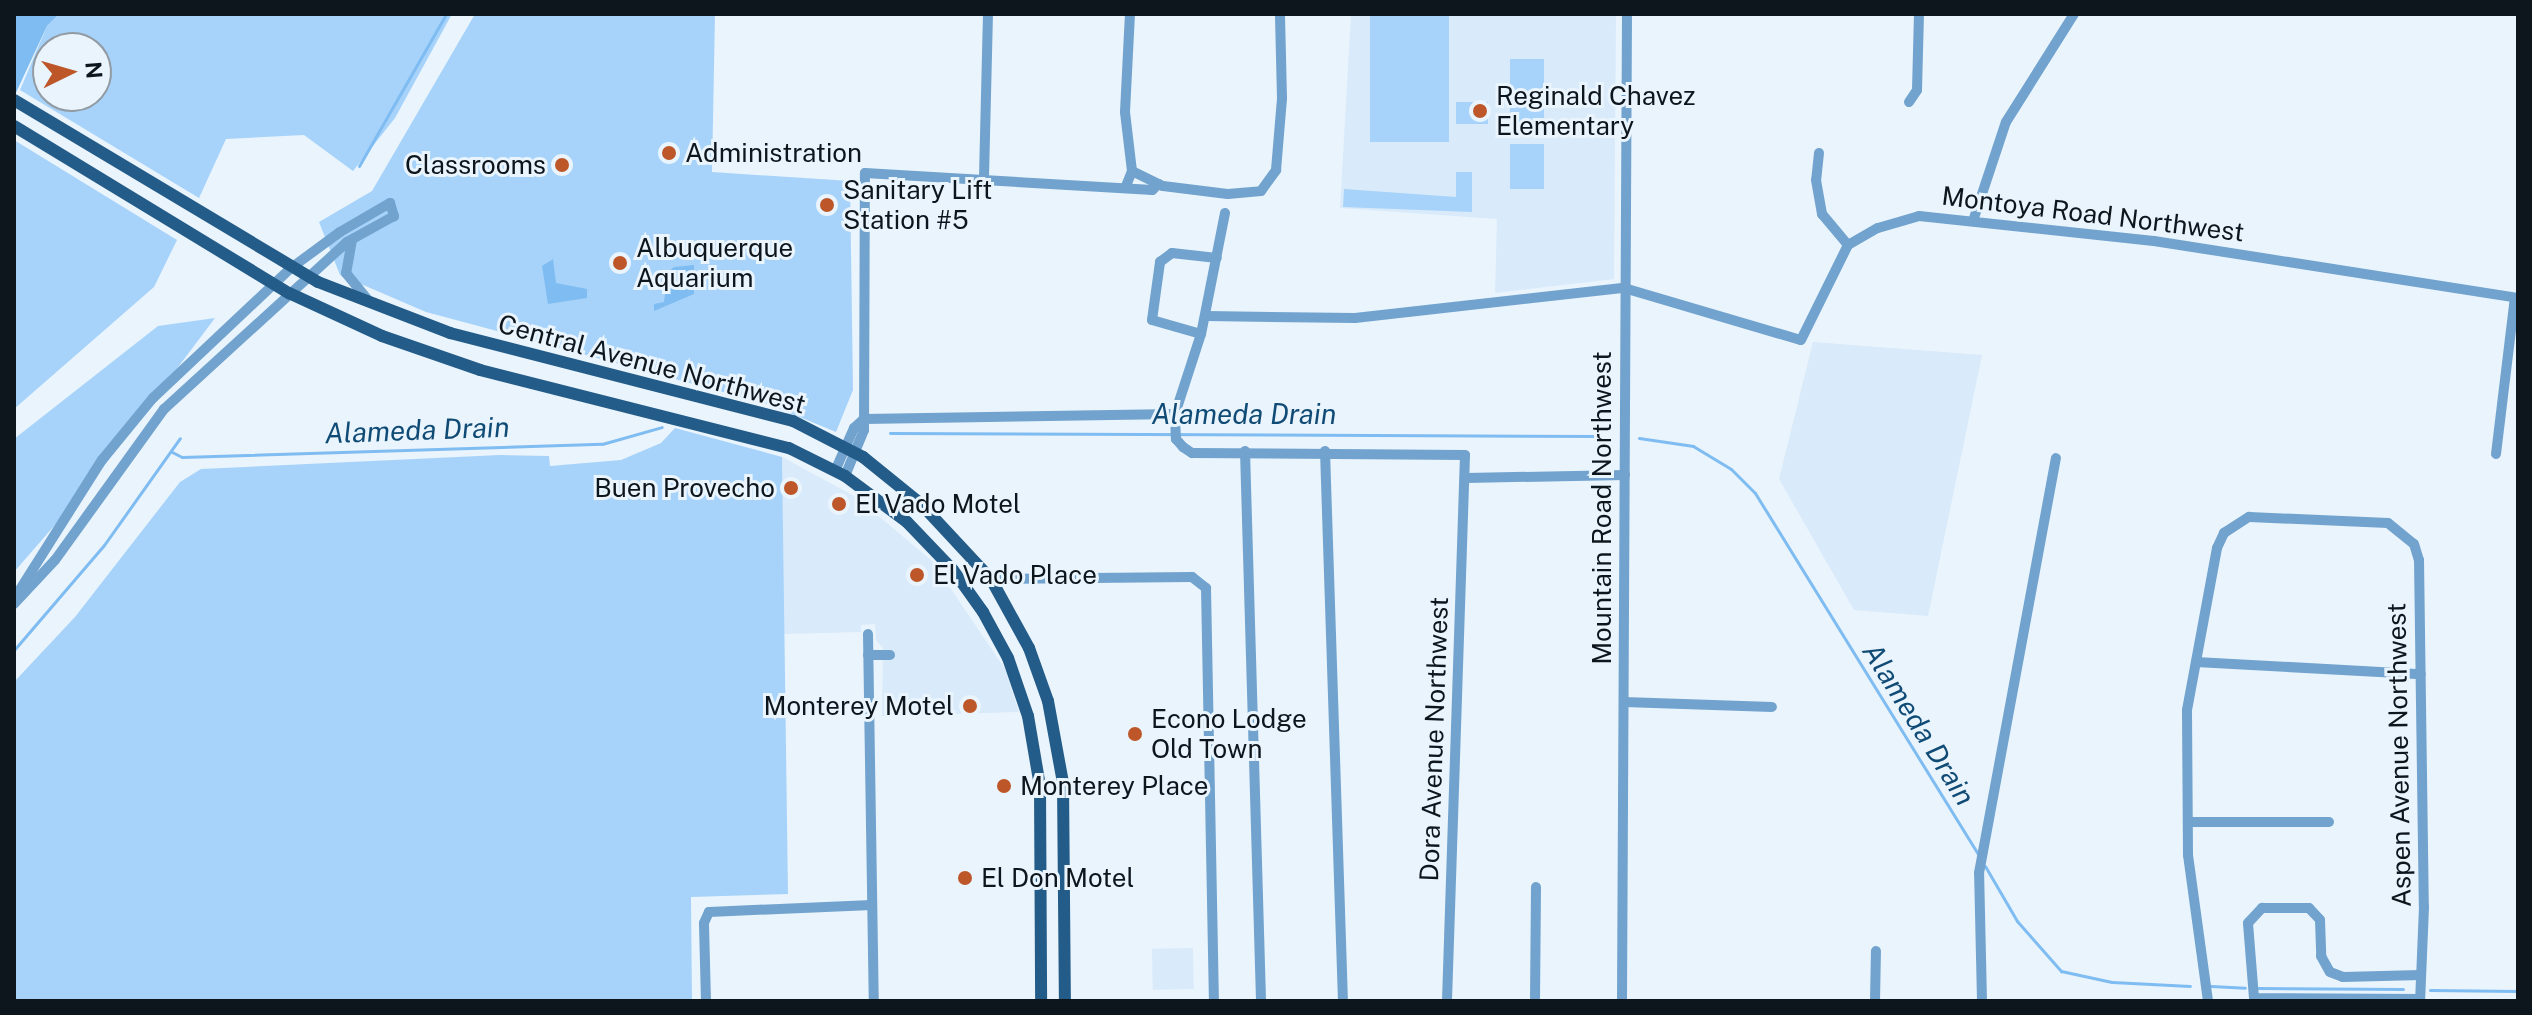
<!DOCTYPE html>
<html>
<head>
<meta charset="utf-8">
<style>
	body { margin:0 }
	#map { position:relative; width:2532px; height:1015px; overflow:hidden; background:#eaf4fc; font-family:"Public Sans",sans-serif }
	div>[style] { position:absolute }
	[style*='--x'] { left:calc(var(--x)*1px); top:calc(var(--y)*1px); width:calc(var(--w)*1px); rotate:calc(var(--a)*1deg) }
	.built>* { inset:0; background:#d9eafa; transform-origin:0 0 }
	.green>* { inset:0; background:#a7d3fa; transform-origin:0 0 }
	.water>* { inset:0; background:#7fbcf1 }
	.stream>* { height:3px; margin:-1.5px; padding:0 1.5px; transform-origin:1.5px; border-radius:1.5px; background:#7fbcf1 }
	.minor>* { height:10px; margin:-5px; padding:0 5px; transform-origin:5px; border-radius:5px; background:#71a3ce }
	.major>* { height:12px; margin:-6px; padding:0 6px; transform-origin:6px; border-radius:6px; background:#245c89 }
	.dots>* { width:22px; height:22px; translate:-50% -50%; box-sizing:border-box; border:4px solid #eaf4fc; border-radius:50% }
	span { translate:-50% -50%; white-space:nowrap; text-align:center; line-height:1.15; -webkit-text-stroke:6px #eaf4fc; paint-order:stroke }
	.poi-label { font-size:26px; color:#0d151d }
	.left { translate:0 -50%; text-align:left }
	.right { translate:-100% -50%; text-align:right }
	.street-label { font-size:26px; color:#0d151d }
	.water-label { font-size:28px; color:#104b76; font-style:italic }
	.frame { position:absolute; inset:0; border:16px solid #0d151d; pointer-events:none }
	.north { position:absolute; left:32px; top:32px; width:80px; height:80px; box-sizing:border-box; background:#eaf4fc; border:2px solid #929ba3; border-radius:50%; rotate:85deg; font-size:22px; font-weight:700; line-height:32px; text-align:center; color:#0d151d }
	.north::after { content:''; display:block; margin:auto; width:28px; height:36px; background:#bd572a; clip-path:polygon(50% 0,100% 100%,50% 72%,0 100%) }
</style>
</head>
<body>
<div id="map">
	<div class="built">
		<div style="clip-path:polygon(1351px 14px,1616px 14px,1614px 279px,1495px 293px,1497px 219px,1340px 208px)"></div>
		<div style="clip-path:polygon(1813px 342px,1982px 355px,1928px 616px,1854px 610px,1779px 479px)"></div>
		<div style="clip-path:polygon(782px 457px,856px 497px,932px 561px,1005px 669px,1019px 712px,882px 716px,883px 648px,876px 640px,875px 624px,861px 625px,861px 632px,784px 634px)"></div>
		<div style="left:1193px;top:948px;width:41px;height:41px;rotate:89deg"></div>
	</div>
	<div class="green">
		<div style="clip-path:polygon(evenodd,59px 14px,452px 14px,395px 118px,353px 171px,304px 135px,226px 139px,199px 198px,20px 90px,47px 26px,59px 14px,48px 48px,96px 48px,96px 96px,48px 96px,48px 48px)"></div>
		<div style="clip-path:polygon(475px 14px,715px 14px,712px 172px,850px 181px,853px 390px,836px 432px,768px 404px,426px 312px,340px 275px,319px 222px,372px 191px)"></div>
		<div style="left:1370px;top:14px;width:79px;height:128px"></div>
		<div style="left:1510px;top:59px;width:34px;height:68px"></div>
		<div style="left:1456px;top:102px;width:32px;height:22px"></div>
		<div style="clip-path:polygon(14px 140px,177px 240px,154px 287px,14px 409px)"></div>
		<div style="left:1510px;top:144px;width:34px;height:45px"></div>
		<div style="clip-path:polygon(1456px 172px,1472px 172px,1472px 212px,1343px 207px,1344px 189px,1456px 197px)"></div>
		<div style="clip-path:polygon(215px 318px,88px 487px,14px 572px,14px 439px,158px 326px)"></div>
		<div style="clip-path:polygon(675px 428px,782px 457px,788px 894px,691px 897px,692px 1001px,14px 1001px,14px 682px,75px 617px,180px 482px,201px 469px,500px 455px,549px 456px,550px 466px,621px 460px,661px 443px)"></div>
	</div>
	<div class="water">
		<div style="clip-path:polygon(14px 14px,59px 14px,47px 26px,14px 97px)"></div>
		<div style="clip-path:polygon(553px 259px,556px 283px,587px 289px,587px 298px,548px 304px,542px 266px)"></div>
		<div style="clip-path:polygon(694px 265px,694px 294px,654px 311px,654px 304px,664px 302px,668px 272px,674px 267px)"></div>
	</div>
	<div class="stream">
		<div style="--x:359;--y:166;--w:175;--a:-60.2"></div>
		<div style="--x:890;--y:433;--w:708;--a:0.24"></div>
		<div style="--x:1639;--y:438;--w:55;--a:8.4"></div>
		<div style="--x:1693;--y:446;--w:44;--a:31.2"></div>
		<div style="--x:1731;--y:469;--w:34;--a:45"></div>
		<div style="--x:1755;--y:493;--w:427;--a:58.3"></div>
		<div style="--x:172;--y:452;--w:11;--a:27"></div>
		<div style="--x:182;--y:457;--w:420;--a:-1.8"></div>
		<div style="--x:602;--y:444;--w:62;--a:-15.8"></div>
		<div style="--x:14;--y:650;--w:138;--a:-49.4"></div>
		<div style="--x:104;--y:545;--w:131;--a:-54.6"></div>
		<div style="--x:1985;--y:866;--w:64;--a:59.8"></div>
		<div style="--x:2017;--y:921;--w:67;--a:48.7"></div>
		<div style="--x:2061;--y:971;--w:52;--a:12.2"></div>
		<div style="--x:2112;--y:982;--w:78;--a:2.9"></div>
		<div style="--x:2211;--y:986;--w:34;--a:3"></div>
		<div style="--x:2258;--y:988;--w:145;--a:0.4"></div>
		<div style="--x:2430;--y:990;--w:88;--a:0.7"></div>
	</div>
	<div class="minor">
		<div style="--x:1909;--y:102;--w:14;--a:-56"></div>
		<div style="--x:1917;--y:90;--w:76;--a:-88.5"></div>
		<div style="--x:1819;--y:153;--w:27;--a:96"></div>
		<div style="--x:1816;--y:180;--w:35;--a:80"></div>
		<div style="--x:1822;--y:214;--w:40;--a:50"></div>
		<div style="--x:1132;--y:171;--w:34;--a:26"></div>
		<div style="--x:1163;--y:186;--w:65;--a:7"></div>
		<div style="--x:1228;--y:194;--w:33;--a:-5"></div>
		<div style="--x:1261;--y:191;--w:26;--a:-54"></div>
		<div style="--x:1276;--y:170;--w:72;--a:-85.2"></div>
		<div style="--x:1282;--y:98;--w:84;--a:-91.4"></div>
		<div style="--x:984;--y:177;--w:163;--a:-88.6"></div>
		<div style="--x:1126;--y:186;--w:16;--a:-68"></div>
		<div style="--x:1132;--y:171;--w:59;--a:-96.8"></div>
		<div style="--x:1125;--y:112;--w:98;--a:-87.1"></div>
		<div style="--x:1225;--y:213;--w:123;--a:101.2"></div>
		<div style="--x:1201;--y:334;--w:84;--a:108"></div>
		<div style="--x:1175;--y:414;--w:25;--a:88"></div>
		<div style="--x:1176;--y:439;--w:11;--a:49"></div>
		<div style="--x:1183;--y:447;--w:11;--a:34"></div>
		<div style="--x:1192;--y:453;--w:273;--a:0.4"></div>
		<div style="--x:1465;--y:455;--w:546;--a:91.89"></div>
		<div style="--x:1974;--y:218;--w:101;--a:-71.6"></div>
		<div style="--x:2006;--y:122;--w:128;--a:-57.8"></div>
		<div style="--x:352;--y:240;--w:34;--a:100"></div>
		<div style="--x:346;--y:273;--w:36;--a:51"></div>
		<div style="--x:1206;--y:316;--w:149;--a:0.8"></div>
		<div style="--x:1355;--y:318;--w:271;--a:-6.4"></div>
		<div style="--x:1624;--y:288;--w:184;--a:16.4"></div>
		<div style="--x:1801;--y:340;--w:106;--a:-63.7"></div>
		<div style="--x:1848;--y:245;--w:34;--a:-30"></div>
		<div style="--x:1878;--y:228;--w:43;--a:-16.3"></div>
		<div style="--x:1919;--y:216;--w:236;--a:6.1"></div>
		<div style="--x:2154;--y:241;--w:368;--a:8.9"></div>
		<div style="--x:1201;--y:334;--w:51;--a:-164.1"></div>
		<div style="--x:1152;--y:320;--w:59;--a:-82.1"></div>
		<div style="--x:1160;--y:262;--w:15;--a:-37"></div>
		<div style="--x:1172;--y:253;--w:45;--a:6.3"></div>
		<div style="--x:864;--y:419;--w:311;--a:-0.9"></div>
		<div style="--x:1245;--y:451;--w:550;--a:88.33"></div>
		<div style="--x:1325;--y:451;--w:550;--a:88.13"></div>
		<div style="--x:2496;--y:454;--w:157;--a:-83.1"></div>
		<div style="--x:835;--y:471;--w:47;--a:-66.2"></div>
		<div style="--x:854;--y:428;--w:13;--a:-42"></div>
		<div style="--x:845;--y:476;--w:50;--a:-67.6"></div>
		<div style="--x:864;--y:430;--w:257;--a:-89.8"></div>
		<div style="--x:865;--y:173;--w:288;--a:3.4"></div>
		<div style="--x:1152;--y:190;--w:9;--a:-41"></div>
		<div style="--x:1466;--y:478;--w:159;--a:-1.1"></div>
		<div style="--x:991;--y:579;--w:201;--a:-0.6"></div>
		<div style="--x:1192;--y:577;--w:18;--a:38"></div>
		<div style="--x:1206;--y:588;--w:413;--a:88.9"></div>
		<div style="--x:14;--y:599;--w:165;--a:-57.7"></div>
		<div style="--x:102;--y:460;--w:80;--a:-50.6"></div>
		<div style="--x:153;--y:398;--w:190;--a:-43.3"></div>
		<div style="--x:291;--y:268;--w:61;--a:-36.3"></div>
		<div style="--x:340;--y:232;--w:58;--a:-30.1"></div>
		<div style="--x:390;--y:203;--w:14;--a:73"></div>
		<div style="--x:394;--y:216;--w:54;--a:151"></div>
		<div style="--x:347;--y:242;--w:248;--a:137.6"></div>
		<div style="--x:164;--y:409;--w:186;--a:125.8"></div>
		<div style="--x:55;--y:560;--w:60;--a:133"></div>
		<div style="--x:868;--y:634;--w:367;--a:89.1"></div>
		<div style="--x:868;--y:655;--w:22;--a:0"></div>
		<div style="--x:2196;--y:662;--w:225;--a:3.1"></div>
		<div style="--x:1624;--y:702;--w:148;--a:1.9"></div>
		<div style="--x:2188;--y:822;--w:141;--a:0"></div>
		<div style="--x:2420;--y:999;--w:166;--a:-179.7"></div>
		<div style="--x:2254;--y:998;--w:75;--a:-94.6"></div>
		<div style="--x:2248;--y:923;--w:21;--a:-47"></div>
		<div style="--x:2262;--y:908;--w:47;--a:0"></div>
		<div style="--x:2309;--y:908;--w:16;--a:47"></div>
		<div style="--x:2320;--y:920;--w:36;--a:88"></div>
		<div style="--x:2321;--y:956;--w:18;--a:61"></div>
		<div style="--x:2330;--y:972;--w:14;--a:21"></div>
		<div style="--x:2343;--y:977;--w:78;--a:-1.5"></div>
		<div style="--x:706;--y:1001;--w:78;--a:-91.5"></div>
		<div style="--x:704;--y:923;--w:12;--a:-66"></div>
		<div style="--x:709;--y:912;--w:163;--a:-2.5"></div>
		<div style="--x:1535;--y:1001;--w:114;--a:-89.5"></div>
		<div style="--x:1622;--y:1001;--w:987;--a:-89.71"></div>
		<div style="--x:1875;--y:1001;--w:50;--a:-88.9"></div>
		<div style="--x:1982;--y:1001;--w:128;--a:-91.3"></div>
		<div style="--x:1979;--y:873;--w:422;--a:-79.5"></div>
		<div style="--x:2208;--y:1001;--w:147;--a:-97.8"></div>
		<div style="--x:2188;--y:855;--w:145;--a:-90.4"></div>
		<div style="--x:2187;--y:710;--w:165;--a:-79.5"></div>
		<div style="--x:2217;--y:548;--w:17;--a:-65"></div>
		<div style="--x:2224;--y:533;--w:30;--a:-33"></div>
		<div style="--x:2249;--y:517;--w:139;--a:2.5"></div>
		<div style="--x:2388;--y:523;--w:33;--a:39"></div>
		<div style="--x:2414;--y:544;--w:17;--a:73"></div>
		<div style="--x:2419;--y:560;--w:347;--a:89.2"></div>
		<div style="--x:2424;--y:907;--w:94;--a:92.4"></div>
	</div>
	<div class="major">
		<div style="--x:14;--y:100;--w:354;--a:30.9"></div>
		<div style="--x:318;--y:282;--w:142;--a:21.1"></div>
		<div style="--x:450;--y:333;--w:354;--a:14.4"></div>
		<div style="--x:793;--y:421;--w:79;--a:27.2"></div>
		<div style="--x:863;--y:457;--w:75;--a:39"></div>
		<div style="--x:921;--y:504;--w:103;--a:47"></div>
		<div style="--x:991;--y:579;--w:79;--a:61.2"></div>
		<div style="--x:1029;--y:648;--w:56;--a:70.3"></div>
		<div style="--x:1048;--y:701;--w:83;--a:79.6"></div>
		<div style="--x:1063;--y:783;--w:218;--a:89.5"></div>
		<div style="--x:14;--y:126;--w:322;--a:31.3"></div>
		<div style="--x:289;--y:293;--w:102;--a:24.8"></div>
		<div style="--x:382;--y:336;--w:104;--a:19.1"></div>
		<div style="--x:480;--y:370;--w:319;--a:14.2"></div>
		<div style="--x:789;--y:448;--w:63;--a:26.6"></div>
		<div style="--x:845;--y:476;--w:77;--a:36.6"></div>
		<div style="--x:907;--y:522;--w:66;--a:46.2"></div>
		<div style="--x:953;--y:570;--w:52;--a:54.5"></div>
		<div style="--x:983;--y:612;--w:52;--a:61.5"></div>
		<div style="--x:1008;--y:658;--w:61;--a:71"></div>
		<div style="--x:1028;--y:716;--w:71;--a:80.3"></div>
		<div style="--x:1040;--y:786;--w:215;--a:89.7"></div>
	</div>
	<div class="dots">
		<div style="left:1480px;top:111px;background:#bd572a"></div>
		<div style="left:669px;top:153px;background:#bd572a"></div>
		<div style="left:562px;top:165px;background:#bd572a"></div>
		<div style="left:827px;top:205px;background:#bd572a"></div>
		<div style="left:620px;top:263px;background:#bd572a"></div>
		<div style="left:791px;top:488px;background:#bd572a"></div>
		<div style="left:839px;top:504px;background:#bd572a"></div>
		<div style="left:917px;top:575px;background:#bd572a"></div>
		<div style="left:970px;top:706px;background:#bd572a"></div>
		<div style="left:1135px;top:734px;background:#bd572a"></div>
		<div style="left:1004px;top:786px;background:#bd572a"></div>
		<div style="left:965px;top:878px;background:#bd572a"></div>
	</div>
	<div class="poi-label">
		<span class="left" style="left:1496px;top:111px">Reginald Chavez<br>Elementary</span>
		<span class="left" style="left:685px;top:153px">Administration</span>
		<span class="right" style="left:546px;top:165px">Classrooms</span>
		<span class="left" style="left:843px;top:205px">Sanitary Lift<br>Station #5</span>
		<span class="left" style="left:636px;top:263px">Albuquerque<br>Aquarium</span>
		<span class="right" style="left:775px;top:488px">Buen Provecho</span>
		<span class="left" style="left:855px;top:504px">El Vado Motel</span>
		<span class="left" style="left:933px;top:575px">El Vado Place</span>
		<span class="right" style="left:954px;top:706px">Monterey Motel</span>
		<span class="left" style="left:1151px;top:734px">Econo Lodge<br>Old Town</span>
		<span class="left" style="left:1020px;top:786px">Monterey Place</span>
		<span class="left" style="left:981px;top:878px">El Don Motel</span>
	</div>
	<div class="street-label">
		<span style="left:2093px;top:214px;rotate:7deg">Montoya Road Northwest</span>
		<span style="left:652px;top:364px;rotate:15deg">Central Avenue Northwest</span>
		<span style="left:1602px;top:508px;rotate:-90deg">Mountain Road Northwest</span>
		<span style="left:1434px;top:739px;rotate:-88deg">Dora Avenue Northwest</span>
		<span style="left:2399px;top:755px;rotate:-91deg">Aspen Avenue Northwest</span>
	</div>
	<div class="water-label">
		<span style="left:1244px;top:414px">Alameda Drain</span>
		<span style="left:417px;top:430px;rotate:-2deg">Alameda Drain</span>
		<span style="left:1919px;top:724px;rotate:58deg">Alameda Drain</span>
	</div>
	<div class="frame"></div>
	<div class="north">N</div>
</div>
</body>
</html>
